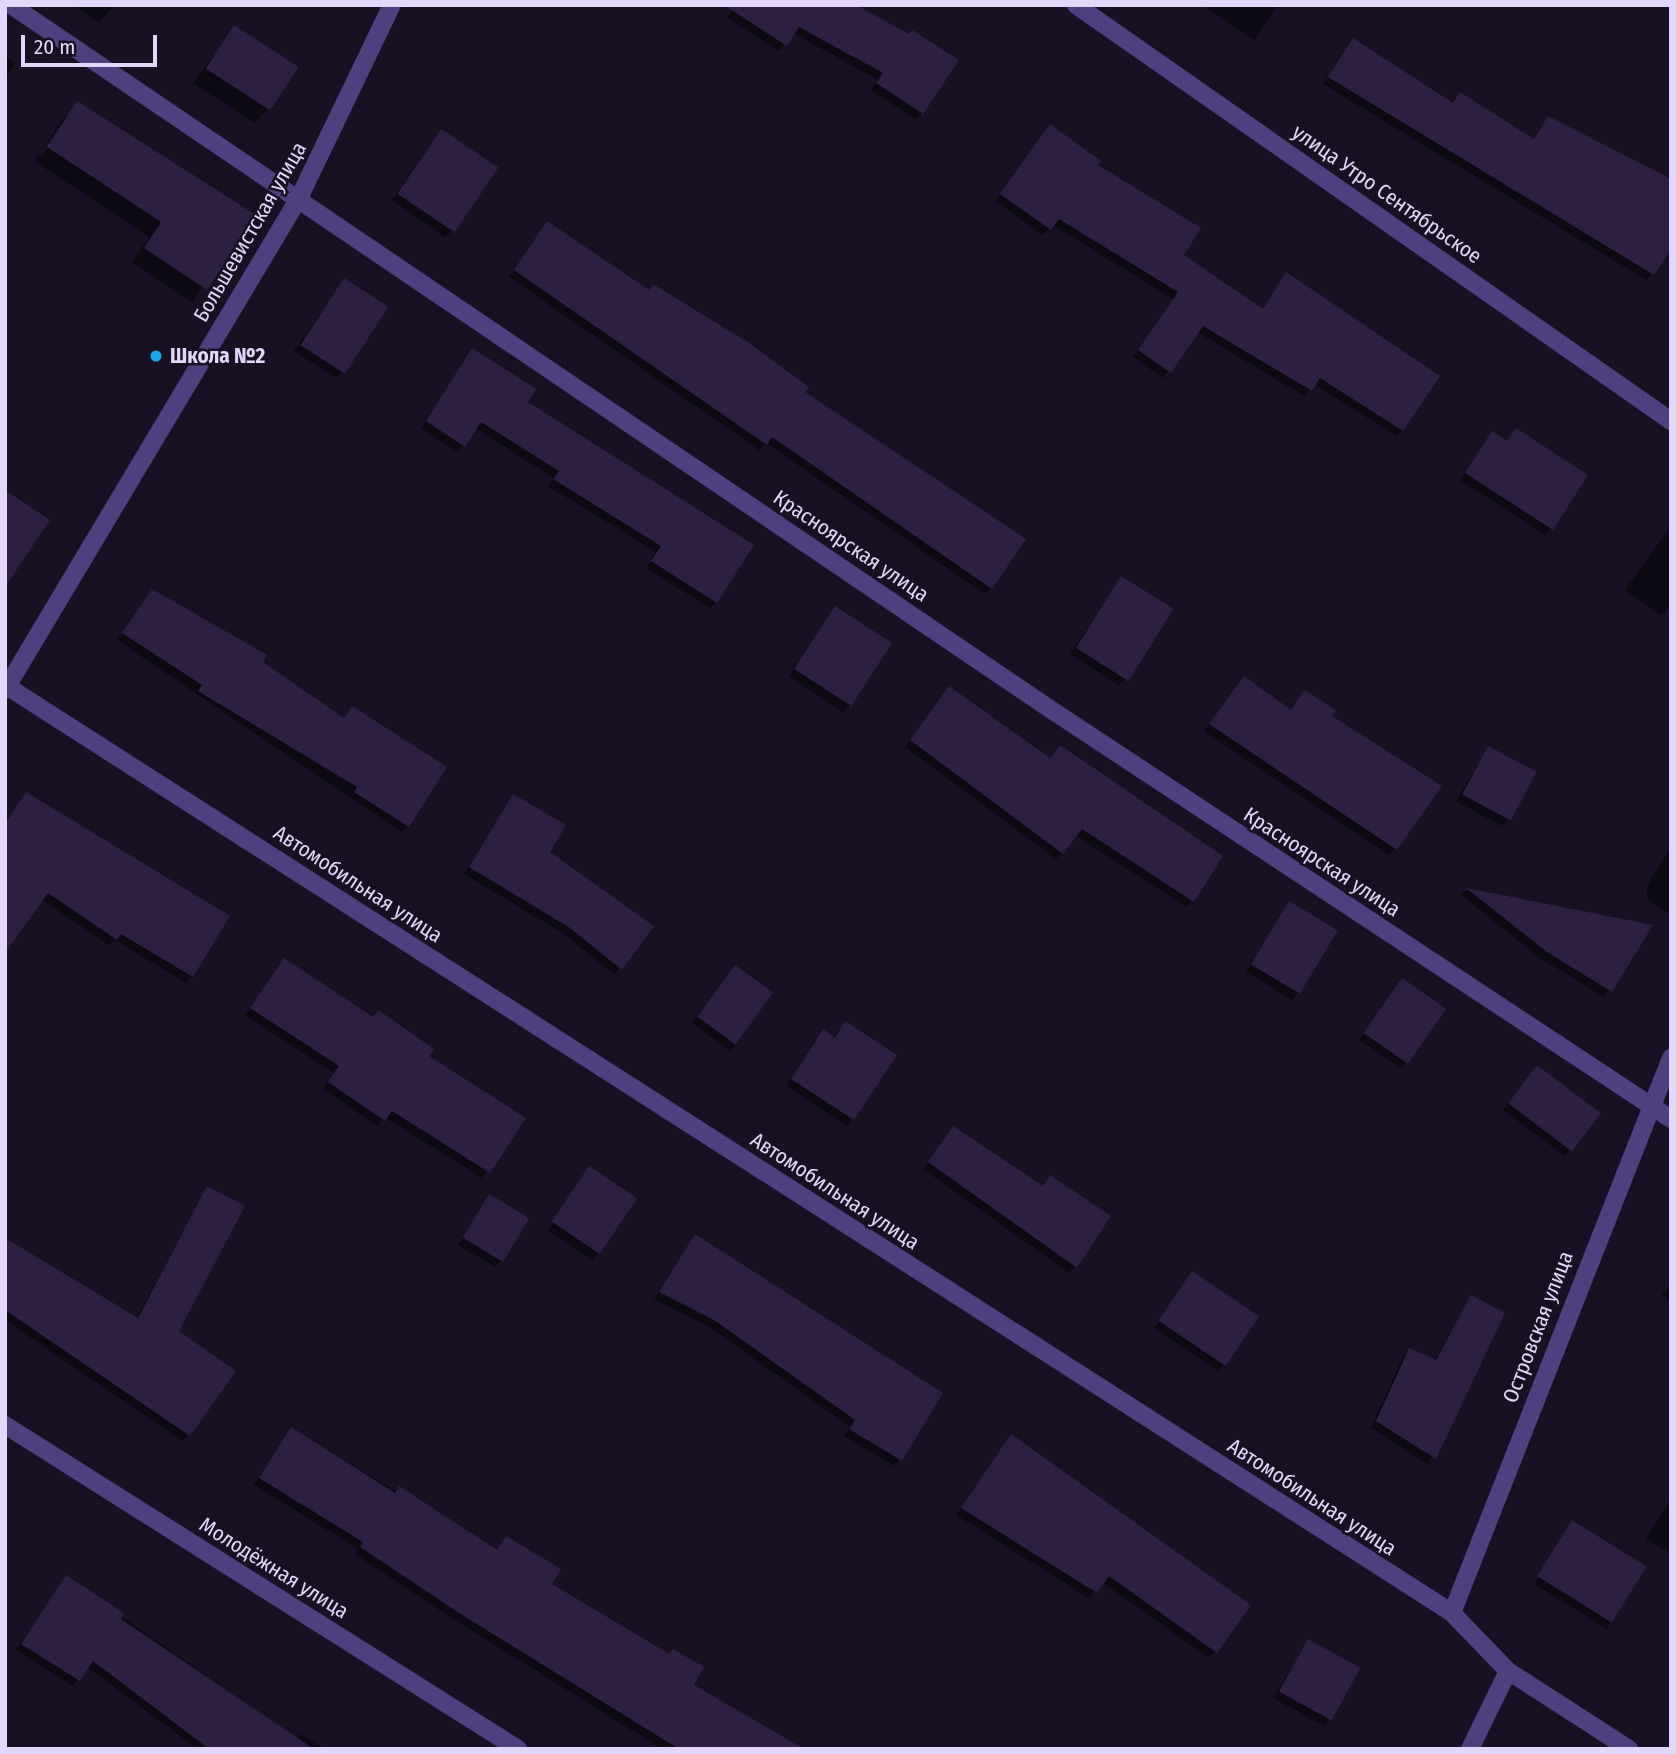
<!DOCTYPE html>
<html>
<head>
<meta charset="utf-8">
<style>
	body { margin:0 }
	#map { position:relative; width:1676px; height:1754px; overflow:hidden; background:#171123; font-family:"Fira Sans Condensed",sans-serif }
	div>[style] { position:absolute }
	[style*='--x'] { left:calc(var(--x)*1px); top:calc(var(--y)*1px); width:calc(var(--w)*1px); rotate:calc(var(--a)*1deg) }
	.shadow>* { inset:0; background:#0007; transform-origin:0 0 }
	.building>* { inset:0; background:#2d1f42; transform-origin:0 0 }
	.minor>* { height:18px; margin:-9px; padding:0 9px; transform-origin:9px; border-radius:9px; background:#4e407e }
	.dots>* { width:19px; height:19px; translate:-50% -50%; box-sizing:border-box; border:4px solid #171123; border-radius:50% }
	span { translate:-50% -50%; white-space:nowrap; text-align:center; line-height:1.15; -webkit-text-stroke:5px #171123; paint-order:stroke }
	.street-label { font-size:21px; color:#e2d7fb }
	.poi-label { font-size:21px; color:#e2d7fb; font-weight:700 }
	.left { translate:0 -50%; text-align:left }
	.frame { position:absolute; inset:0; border:7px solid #e2d7fb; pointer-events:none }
	.scale { position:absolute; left:21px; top:35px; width:136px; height:32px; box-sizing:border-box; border:4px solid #e2d7fb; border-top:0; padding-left:9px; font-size:21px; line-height:24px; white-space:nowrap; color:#e2d7fb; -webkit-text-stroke:5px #171123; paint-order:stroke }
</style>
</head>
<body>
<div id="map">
	<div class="shadow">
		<div style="clip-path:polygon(73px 5px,115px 5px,99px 23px)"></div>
		<div style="clip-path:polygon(735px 5px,852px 5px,922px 113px,915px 119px,871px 90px,878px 80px,793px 33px,779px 51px,727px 18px)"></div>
		<div style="clip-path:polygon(1202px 5px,1278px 5px,1254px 40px)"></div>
		<div style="clip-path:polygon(235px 28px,267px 110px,254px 123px,193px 83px)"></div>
		<div style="clip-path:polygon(1353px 41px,1452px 105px,1461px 94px,1532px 140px,1548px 118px,1652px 274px,1646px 280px,1323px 84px)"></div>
		<div style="clip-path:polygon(5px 56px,15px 63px,5px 79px)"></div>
		<div style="clip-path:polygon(evenodd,77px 103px,254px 216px,192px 302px,132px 262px,149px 237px,34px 161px,77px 103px,65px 116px,69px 116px,43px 155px,40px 153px,65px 116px)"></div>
		<div style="clip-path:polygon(1050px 126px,1182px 255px,1262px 310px,1286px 275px,1402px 430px,1396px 436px,1314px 384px,1304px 396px,1197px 332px,1163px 378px,1133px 357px,1173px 299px,1053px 225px,1043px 235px,995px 201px)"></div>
		<div style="clip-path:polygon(435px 137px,452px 231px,445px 237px,392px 200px)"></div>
		<div style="clip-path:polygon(547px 224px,648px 291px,653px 286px,803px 392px,991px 587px,985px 594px,766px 443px,759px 450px,509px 277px)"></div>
		<div style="clip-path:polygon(344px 280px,342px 372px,336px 378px,294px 351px)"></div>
		<div style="clip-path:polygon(472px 351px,716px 602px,710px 608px,646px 568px,656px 552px,548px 486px,554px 478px,475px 428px,457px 452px,421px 428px)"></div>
		<div style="clip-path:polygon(1492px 433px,1551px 529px,1545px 535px,1460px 480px)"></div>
		<div style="clip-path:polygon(1669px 529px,1671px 604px,1661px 615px,1625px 590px)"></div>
		<div style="clip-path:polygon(1122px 578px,1125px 679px,1118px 685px,1070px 654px)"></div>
		<div style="clip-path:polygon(153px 591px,343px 719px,352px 708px,407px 826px,401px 832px,117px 640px)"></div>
		<div style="clip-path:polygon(835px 608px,849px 705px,843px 712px,789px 676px)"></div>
		<div style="clip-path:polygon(1244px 678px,1290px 711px,1304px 692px,1395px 849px,1389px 855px,1204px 731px)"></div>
		<div style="clip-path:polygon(949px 688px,1049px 760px,1060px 747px,1192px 901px,1186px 907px,1075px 835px,1056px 859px,905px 747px)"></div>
		<div style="clip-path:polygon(1488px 748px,1508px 820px,1502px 826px,1456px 801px)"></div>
		<div style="clip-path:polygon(26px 794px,227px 917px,186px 983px,115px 940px,109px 945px,41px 899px,5px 950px,5px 822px)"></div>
		<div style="clip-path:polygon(513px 796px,548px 853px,651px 926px,614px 975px,564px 934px,464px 874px)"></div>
		<div style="clip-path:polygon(1671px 846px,1671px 916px,1647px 898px,1647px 886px)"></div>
		<div style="clip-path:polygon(1466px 890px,1650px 926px,1604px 997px,1540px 958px,1461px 895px)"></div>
		<div style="clip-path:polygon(1290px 903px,1298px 993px,1292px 1000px,1246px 972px)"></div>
		<div style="clip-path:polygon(284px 960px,523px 1118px,482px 1178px,385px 1117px,377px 1126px,323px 1089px,334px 1073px,245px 1015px)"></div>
		<div style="clip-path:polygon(735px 967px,736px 1044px,730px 1051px,692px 1023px)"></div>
		<div style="clip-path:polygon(1396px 987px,1444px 1009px,1401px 1068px,1359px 1040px)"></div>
		<div style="clip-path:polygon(846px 1024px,895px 1056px,847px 1126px,786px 1086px,817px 1037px,823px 1031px,833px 1039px)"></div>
		<div style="clip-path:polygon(1530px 1074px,1599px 1113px,1565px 1156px,1503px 1110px)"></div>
		<div style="clip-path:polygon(953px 1128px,1042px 1187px,1050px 1177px,1075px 1267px,1069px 1273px,923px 1169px)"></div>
		<div style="left:590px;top:1168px;width:54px;height:75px;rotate:34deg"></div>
		<div style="clip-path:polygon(207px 1188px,177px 1332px,189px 1435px,182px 1441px,5px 1320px,5px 1240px,136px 1319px)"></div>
		<div style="clip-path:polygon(489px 1196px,501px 1261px,495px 1267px,458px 1245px)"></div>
		<div style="clip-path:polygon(696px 1236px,900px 1460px,894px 1466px,844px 1436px,850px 1427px,708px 1326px,654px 1299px)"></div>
		<div style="clip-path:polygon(1192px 1274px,1224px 1364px,1218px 1371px,1154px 1328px)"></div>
		<div style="clip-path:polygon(1671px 1282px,1671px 1301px,1662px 1295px)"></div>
		<div style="clip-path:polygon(1471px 1297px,1503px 1313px,1428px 1464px,1371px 1428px,1403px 1357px,1409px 1350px,1434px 1361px)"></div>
		<div style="clip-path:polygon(291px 1429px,496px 1551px,506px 1539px,549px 1585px,782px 1749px,662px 1749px,453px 1619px,355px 1554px,358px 1549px,254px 1485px)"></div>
		<div style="clip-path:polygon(1011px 1436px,1077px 1481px,1074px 1486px,1215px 1651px,1209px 1658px,1102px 1582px,1089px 1598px,956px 1515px)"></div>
		<div style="clip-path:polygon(1671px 1497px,1671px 1553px,1646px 1540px)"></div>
		<div style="left:1573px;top:1522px;width:85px;height:73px;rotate:32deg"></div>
		<div style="clip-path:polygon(66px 1578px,297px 1739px,301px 1734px,325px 1749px,198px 1749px,87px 1667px,73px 1686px,16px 1650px)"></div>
		<div style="clip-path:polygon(1308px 1641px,1330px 1720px,1324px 1726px,1273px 1698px)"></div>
	</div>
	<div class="building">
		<div style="clip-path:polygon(724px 5px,856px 5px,909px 34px,912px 30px,959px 60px,923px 114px,876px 83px,883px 73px,799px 27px,787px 46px)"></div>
		<div style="left:234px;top:25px;width:77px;height:52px;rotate:33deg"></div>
		<div style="clip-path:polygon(1353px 38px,1453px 103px,1460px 92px,1534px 139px,1548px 116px,1671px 179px,1671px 249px,1654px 275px,1328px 77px)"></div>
		<div style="clip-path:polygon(77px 101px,256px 215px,207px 290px,144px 248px,161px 222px,47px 147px)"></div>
		<div style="clip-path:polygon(1050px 124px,1101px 161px,1098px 165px,1201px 228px,1184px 255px,1263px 309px,1286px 272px,1440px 376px,1403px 431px,1320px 378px,1312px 391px,1203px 326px,1171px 373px,1138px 350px,1178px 292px,1059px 219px,1051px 230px,1000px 194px)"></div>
		<div style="left:441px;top:129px;width:69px;height:78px;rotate:34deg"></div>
		<div style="clip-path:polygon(547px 221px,649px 290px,653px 284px,749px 343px,809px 387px,805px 392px,1026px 539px,992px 589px,772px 437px,767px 445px,514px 270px)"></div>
		<div style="left:344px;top:278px;width:53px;height:80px;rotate:33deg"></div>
		<div style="clip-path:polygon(472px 348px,536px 389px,528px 402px,754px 545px,717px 603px,651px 561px,661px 546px,553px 479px,559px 471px,481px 422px,465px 447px,426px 421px)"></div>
		<div style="clip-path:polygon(1516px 428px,1588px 475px,1553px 530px,1465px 473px,1492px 431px,1507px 441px)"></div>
		<div style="clip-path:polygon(5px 490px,50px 520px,5px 587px)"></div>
		<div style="left:1121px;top:576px;width:62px;height:85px;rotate:32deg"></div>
		<div style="clip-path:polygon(152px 589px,267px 655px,263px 662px,344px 718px,352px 706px,447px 767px,409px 827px,354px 792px,357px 787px,198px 691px,202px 685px,122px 633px)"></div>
		<div style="left:835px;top:606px;width:68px;height:75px;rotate:33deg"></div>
		<div style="clip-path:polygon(1244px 676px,1291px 710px,1304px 690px,1336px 710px,1332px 716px,1442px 786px,1397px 850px,1209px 724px)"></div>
		<div style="clip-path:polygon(949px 686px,1050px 758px,1060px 745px,1223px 856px,1194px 902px,1082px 829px,1063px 854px,910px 740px)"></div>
		<div style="left:1488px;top:746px;width:55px;height:55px;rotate:28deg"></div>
		<div style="clip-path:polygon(26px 792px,230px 916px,193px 977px,121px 934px,117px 940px,48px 893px,5px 953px,5px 823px)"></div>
		<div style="clip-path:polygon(513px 794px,566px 825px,550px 852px,654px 926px,622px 970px,570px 928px,469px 867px)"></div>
		<div style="clip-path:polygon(1466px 888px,1653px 925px,1612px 992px,1547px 952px)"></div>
		<div style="left:1289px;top:901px;width:57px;height:74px;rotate:31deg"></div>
		<div style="clip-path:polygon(284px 958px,373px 1017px,378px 1010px,434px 1049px,429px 1056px,526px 1118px,490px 1173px,392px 1111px,385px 1121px,328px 1082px,339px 1066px,250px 1008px)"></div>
		<div style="left:735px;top:965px;width:47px;height:64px;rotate:36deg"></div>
		<div style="left:1402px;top:978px;width:54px;height:67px;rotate:35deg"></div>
		<div style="clip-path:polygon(845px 1021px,897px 1055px,854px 1120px,791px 1079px,823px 1029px,835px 1038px)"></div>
		<div style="left:1537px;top:1065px;width:80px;height:48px;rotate:37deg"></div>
		<div style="clip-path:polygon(953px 1126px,1043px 1186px,1050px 1175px,1111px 1216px,1077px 1268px,928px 1162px)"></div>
		<div style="left:589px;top:1166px;width:58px;height:67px;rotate:34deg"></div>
		<div style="clip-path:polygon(207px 1186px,245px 1206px,179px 1331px,236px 1371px,190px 1436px,5px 1310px,5px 1238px,138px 1318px)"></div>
		<div style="left:489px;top:1194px;width:47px;height:51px;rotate:31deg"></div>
		<div style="clip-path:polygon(695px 1234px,943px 1393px,902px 1461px,849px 1429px,855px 1420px,714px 1320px,659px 1292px)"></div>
		<div style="left:1192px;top:1271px;width:81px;height:60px;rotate:34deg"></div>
		<div style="clip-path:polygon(1471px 1295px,1505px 1313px,1436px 1459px,1376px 1421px,1409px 1348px,1436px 1360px)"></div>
		<div style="clip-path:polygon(291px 1427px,395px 1493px,399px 1486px,497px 1550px,506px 1536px,561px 1569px,552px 1584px,669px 1654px,673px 1649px,704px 1667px,694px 1685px,804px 1749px,679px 1749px,459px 1613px,360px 1547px,363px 1542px,259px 1478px)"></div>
		<div style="clip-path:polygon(1011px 1434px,1251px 1605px,1217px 1653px,1109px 1576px,1097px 1593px,961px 1508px)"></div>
		<div style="left:1572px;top:1520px;width:88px;height:66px;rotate:32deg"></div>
		<div style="clip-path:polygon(66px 1575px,124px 1613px,121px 1619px,314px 1749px,209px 1749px,93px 1661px,80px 1681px,21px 1644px)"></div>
		<div style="left:1308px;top:1639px;width:60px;height:60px;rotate:29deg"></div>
	</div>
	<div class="minor">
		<div style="--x:11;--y:5;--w:1244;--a:34.12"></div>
		<div style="--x:1041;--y:703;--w:755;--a:33.44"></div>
		<div style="--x:1076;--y:5;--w:726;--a:34.96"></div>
		<div style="--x:5;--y:685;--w:1719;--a:32.67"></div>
		<div style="--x:1452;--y:1613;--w:81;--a:46"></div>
		<div style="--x:1508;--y:1671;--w:144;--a:32.8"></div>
		<div style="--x:5;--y:690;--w:573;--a:-59.14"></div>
		<div style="--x:299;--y:198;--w:214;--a:-64.3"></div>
		<div style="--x:5;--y:1425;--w:607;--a:32.28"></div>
		<div style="--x:1452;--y:1613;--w:597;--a:-68.47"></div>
		<div style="--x:1470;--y:1749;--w:87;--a:-64"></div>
	</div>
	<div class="dots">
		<div style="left:156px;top:356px;background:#16abe8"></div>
	</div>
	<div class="street-label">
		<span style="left:1387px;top:194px;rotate:35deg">улица Утро Сентябрьское</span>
		<span style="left:250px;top:232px;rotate:-60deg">Большевистская улица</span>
		<span style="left:851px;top:546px;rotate:34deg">Красноярская улица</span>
		<span style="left:1322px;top:862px;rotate:33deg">Красноярская улица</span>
		<span style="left:358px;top:884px;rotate:33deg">Автомобильная улица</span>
		<span style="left:835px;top:1191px;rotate:33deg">Автомобильная улица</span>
		<span style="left:1538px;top:1327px;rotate:-69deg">Островская улица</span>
		<span style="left:1312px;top:1497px;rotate:33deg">Автомобильная улица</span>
		<span style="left:274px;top:1568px;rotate:32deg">Молодёжная улица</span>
	</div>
	<div class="poi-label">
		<span class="left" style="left:170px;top:356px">Школа №2</span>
	</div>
	<div class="frame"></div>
	<div class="scale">20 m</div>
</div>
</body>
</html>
